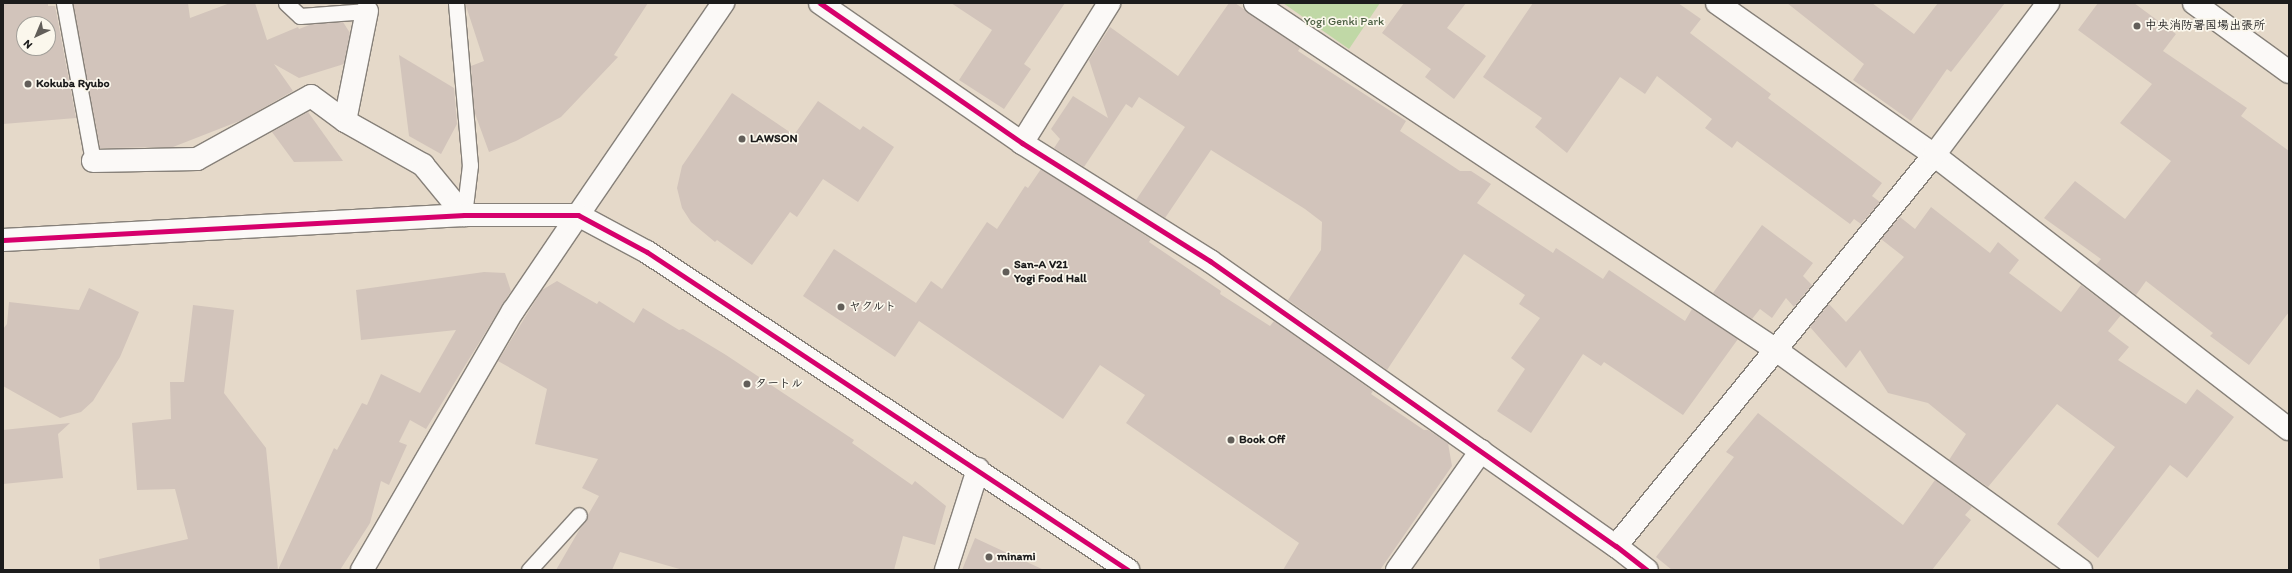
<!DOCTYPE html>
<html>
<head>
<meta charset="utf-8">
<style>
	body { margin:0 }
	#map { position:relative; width:2292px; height:573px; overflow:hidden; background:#e5d9c9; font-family:Itim,"Klee One",sans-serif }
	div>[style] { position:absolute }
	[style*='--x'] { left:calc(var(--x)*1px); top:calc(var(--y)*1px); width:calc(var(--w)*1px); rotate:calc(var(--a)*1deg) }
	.green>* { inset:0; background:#c0d8a6 }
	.building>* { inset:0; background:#d2c4bb }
	.roads { filter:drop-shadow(1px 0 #868079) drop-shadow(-1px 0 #868079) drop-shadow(0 1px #868079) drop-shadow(0 -1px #868079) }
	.service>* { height:15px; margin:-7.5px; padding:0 7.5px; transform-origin:7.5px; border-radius:7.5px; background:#fbf9f7 }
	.minor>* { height:22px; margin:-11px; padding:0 11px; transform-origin:11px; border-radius:11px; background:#fbf9f7 }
	.tertiary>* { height:22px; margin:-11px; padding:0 11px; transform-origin:11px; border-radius:11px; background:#fbf9f7 }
	.cycleway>* { height:5px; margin:-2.5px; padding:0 2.5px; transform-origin:2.5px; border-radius:2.5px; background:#d6006c }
	.dots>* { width:11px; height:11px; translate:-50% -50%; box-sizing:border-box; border:2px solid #fbf7ec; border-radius:50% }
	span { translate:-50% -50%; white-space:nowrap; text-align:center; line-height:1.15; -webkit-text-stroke:3.5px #fbf7ec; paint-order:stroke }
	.park-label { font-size:12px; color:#4b5e42 }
	.poi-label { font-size:12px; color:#1c1c1c; font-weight:700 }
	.left { translate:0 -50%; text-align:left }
	.frame { position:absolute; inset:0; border:4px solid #1c1c1c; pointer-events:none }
	.north { position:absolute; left:16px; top:16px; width:40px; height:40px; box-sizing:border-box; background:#fbf7ec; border:1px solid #a29f99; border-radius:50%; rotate:224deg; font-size:11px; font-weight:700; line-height:16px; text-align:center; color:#1c1c1c }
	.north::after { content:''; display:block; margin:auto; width:14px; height:18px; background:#625e59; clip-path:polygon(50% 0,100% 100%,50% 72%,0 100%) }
</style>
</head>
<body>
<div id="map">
	<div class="green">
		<div style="clip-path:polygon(1283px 3px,1380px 3px,1349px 49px)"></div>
	</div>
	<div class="building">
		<div style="clip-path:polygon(evenodd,3px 3px,48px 3px,48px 6px,55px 6px,76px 118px,3px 124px,3px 3px,24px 24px,48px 24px,48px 48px,24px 48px,24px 24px)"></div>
		<div style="clip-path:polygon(188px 3px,190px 18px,230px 3px,255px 3px,267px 40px,298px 27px,299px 29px,312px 24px,343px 22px,350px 33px,344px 64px,299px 78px,274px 64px,293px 91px,242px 120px,173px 147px,100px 148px,73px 4px)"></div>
		<div style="clip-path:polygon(465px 3px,648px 3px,614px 55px,618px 57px,561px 117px,516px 141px,489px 152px,474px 111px,471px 66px,484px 61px)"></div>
		<div style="clip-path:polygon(951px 3px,1065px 3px,1024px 64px,1031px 69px,1004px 109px,959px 80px,992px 30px)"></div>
		<div style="clip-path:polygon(1229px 3px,1235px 3px,1300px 48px,1298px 51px,1406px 121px,1400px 131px,1460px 171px,1471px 171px,1491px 184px,1477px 203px,1553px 253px,1556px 248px,1603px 279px,1609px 270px,1685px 321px,1692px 309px,1738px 339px,1683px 415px,1604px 362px,1601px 366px,1583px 354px,1531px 433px,1497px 411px,1525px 369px,1511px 358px,1540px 318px,1519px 304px,1525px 295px,1464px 254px,1387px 370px,1288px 300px,1321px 250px,1322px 222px,1305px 209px,1211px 150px,1165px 218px,1136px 200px,1185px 127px,1139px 97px,1132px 108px,1126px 104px,1084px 167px,1054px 148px,1060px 139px,1051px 129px,1073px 96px,1108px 118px,1089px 60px,1110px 27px,1178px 76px)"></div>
		<div style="clip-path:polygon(1404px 3px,1466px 3px,1447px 28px,1486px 56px,1454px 99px,1425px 77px,1431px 69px,1382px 33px)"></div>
		<div style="clip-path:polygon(1533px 3px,1678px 3px,1701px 19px,1690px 33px,1771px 94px,1768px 98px,1882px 183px,1872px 196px,1880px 202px,1861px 224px,1854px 219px,1850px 224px,1737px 141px,1732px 148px,1705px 128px,1712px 119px,1657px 76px,1645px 94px,1620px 77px,1567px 153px,1535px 127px,1542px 118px,1483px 77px)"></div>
		<div style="clip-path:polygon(1787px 3px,1872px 3px,1914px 34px,1938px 3px,2005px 3px,1951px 72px,1947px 69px,1911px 121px,1853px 80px,1864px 64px)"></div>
		<div style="clip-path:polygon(2098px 3px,2134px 3px,2176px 34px,2163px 51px,2247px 108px,2241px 116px,2289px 151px,2289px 312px,2249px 365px,2210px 336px,2213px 333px,2146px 281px,2136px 295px,2096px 265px,2101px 259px,2044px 218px,2075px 181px,2125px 219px,2171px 161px,2120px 123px,2152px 84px,2078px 30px)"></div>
		<div style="clip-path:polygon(399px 55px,454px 88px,457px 124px,441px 154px,409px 136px)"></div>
		<div style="clip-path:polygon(732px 93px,794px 135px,818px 101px,860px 130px,863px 126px,894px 147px,858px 202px,823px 179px,797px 217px,790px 212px,752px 265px,717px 240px,715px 242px,691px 222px,682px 208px,677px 188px,682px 166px)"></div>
		<div style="clip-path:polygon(308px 112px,343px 161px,294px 162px,272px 132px)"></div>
		<div style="clip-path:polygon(1041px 169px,1151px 239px,1149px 242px,1221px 291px,1220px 294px,1270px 326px,1274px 321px,1373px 391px,1371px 394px,1424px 430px,1428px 430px,1448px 443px,1452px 466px,1380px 570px,1283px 570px,1299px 543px,1126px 423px,1145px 395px,1100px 365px,1063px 419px,919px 321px,895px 357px,803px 296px,834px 249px,916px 303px,931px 281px,942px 289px,987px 222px,997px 229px,1025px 186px,1028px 188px)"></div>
		<div style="clip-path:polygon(1931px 207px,1990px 253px,1998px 242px,2019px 260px,2009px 273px,2061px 312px,2081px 285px,2121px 315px,2108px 331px,2129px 347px,2118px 360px,2186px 404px,2197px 389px,2234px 417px,2187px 478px,2170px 465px,2098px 558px,2057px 524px,2115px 447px,2057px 404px,1988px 487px,1949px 460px,1966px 434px,1928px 403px,1888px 393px,1860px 350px,1846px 368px,1810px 327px,1829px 304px,1846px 322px,1904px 257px,1881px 239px,1900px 217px,1915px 229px)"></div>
		<div style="clip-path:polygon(1762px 225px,1813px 263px,1803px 276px,1812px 285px,1794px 307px,1786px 298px,1772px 318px,1760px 309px,1752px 319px,1713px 293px)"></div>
		<div style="clip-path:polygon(484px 272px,505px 273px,511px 291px,426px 429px,410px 420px,399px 442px,407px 445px,389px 485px,381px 481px,370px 523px,340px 570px,100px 570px,99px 559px,188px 539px,175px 489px,137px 490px,132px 423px,171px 419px,170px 382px,184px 382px,193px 305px,234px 310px,224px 393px,266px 448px,278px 570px,334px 448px,337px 450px,362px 403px,367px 405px,381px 374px,420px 393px,456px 330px,361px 340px,356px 290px)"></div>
		<div style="clip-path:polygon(557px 281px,597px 304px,599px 301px,634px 323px,643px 308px,679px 330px,683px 329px,726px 355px,854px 440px,852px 443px,912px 485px,915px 481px,946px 506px,935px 545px,903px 536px,894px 570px,683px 570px,620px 552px,612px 570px,556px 570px,599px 496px,582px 488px,598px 459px,535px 444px,547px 389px,498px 361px,542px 290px)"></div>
		<div style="clip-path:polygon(89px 288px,139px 312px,120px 357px,93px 401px,81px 412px,60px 418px,3px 386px,3px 329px,7px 324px,9px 302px,79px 310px)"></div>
		<div style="clip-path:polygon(1758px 413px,1903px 525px,1935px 480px,1972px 507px,1965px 515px,1971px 520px,1932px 570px,1672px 570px,1656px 557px,1734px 457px,1726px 452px)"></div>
		<div style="clip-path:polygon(70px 423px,58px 434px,63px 478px,3px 484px,3px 430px)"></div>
		<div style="clip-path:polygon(975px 538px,1044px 570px,962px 570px)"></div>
	</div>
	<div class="roads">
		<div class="service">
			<div style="--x:64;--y:3;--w:161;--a:79.6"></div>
			<div style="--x:286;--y:3;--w:19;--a:43"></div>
			<div style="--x:300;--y:16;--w:67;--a:-4.3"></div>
			<div style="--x:456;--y:3;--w:163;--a:85.1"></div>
			<div style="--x:470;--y:165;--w:50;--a:96.8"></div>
			<div style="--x:529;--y:570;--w:74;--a:-47.7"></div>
		</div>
		<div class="minor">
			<div style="--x:820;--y:3;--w:246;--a:34.7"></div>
			<div style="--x:1022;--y:143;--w:222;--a:32.1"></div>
			<div style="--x:1210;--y:261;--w:496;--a:35.1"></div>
			<div style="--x:1616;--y:546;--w:39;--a:38"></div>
			<div style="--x:1255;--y:3;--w:626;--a:33.66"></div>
			<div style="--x:1776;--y:350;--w:376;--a:35.8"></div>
			<div style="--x:1717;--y:3;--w:265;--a:35"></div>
			<div style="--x:1934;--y:155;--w:448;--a:37.7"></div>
			<div style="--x:345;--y:121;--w:112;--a:-78.7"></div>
			<div style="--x:1022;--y:143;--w:165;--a:-58.1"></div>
			<div style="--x:93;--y:161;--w:104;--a:-1.1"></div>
			<div style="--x:197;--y:159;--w:130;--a:-28.9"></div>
			<div style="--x:311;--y:96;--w:42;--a:36.3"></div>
			<div style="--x:345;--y:121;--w:90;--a:29.4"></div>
			<div style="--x:423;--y:165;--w:65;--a:50.6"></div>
			<div style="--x:1616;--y:546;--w:504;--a:-50.88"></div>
			<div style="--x:1934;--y:155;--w:190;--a:-53.1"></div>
			<div style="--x:362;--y:570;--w:300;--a:-59.8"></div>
			<div style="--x:513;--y:311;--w:116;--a:-55.9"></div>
			<div style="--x:946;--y:570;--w:106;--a:-72.4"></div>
			<div style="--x:1397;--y:570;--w:146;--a:-54.8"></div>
		</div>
		<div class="tertiary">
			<div style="--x:2194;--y:3;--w:117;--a:36"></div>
			<div style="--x:578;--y:215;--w:257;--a:-55.6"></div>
			<div style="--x:3;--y:240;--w:462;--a:-3.1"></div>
			<div style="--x:464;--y:215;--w:114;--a:0"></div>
			<div style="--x:578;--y:215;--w:78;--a:28.2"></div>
			<div style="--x:647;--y:252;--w:577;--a:33.47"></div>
		</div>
	</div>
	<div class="cycleway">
		<div style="--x:820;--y:3;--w:246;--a:34.7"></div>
		<div style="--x:1022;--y:143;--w:222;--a:32.1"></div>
		<div style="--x:1210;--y:261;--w:496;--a:35.1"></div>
		<div style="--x:1616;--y:546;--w:39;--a:38"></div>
		<div style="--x:3;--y:240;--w:462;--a:-3.1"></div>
		<div style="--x:464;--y:215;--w:114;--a:0"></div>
		<div style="--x:578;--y:215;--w:78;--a:28.2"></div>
		<div style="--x:647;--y:252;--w:577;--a:33.47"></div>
	</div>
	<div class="dots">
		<div style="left:2137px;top:26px;background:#625e59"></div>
		<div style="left:28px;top:84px;background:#625e59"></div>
		<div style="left:742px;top:139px;background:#625e59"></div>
		<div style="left:1006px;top:272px;background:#625e59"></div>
		<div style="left:841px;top:307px;background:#625e59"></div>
		<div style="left:747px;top:384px;background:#625e59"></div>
		<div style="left:1231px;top:440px;background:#625e59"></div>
		<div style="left:989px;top:557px;background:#625e59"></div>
	</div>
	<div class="park-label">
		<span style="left:1344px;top:22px">Yogi Genki Park</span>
	</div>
	<div class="poi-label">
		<span class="left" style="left:2145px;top:26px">中央消防署国場出張所</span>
		<span class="left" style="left:36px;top:84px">Kokuba Ryubo</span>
		<span class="left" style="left:750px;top:139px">LAWSON</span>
		<span class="left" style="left:1014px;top:272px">San-A V21<br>Yogi Food Hall</span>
		<span class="left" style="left:849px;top:307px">ヤクルト</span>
		<span class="left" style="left:755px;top:384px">タートル</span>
		<span class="left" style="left:1239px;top:440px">Book Off</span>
		<span class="left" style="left:997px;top:557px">minami</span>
	</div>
	<div class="frame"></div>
	<div class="north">N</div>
</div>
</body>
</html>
